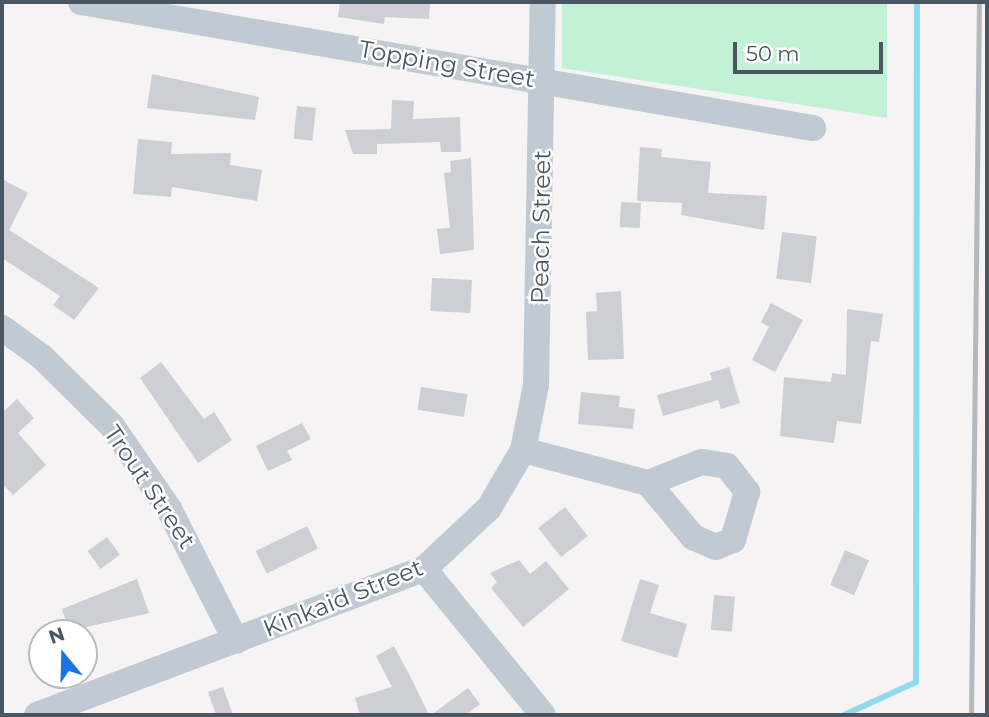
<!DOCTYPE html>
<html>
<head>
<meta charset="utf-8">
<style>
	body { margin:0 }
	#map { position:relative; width:989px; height:717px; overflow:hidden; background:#f5f3f3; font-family:Montserrat,sans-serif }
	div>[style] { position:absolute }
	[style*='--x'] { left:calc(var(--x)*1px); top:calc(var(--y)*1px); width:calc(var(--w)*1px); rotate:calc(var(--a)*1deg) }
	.green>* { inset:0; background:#c3f1d5 }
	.stream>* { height:6px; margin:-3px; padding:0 3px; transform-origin:3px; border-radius:3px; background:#90daee }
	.building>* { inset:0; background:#cdcfd5; transform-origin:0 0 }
	.minor>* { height:26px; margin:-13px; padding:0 13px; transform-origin:13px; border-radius:13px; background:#c1cad2 }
	.rail>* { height:5px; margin:-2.5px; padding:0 2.5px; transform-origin:2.5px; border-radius:2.5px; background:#b5b8bd }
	span { translate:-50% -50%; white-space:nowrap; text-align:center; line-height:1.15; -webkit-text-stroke:5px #fff; paint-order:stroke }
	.street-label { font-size:24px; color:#4a5661 }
	.frame { position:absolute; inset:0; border:4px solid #4a5661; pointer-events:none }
	.north { position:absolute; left:28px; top:619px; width:70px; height:70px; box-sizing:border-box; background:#fff; border:2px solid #b7bbc0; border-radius:50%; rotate:341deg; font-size:19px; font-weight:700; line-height:28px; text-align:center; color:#4a5661 }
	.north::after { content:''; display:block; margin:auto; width:24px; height:32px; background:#1a73e8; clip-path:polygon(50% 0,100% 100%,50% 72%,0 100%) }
	.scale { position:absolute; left:733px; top:42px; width:150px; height:32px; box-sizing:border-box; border:4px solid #4a5661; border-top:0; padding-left:9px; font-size:21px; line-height:24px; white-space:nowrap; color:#4a5661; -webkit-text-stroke:5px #fff; paint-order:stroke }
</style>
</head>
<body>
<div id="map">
	<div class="green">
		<div style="clip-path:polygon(562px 2px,887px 2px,887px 118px,562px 68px)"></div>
	</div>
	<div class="stream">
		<div style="--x:844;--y:715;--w:79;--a:-24.6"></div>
		<div style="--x:916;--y:682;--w:680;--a:-89.92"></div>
	</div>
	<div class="building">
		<div style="clip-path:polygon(340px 2px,430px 2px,429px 19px,385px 17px,384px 24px,338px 17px)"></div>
		<div style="clip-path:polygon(152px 74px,259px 97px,255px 120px,147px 108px)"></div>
		<div style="clip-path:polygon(392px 100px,414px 101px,413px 119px,460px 117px,461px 152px,441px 152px,440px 142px,411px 143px,377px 144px,377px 154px,353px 154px,345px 130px,391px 129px)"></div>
		<div style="left:297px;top:106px;width:19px;height:33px;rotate:6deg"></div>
		<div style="clip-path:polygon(138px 139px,172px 142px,171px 154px,231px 153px,230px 165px,262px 170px,257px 201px,172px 187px,171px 197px,133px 194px)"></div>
		<div style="clip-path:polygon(640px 147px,662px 149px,661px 157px,711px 162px,708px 193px,767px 196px,764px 230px,681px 215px,682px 203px,637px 201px)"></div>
		<div style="clip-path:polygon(471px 158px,474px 250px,440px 254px,437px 229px,450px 228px,444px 173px,451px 172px,450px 161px)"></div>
		<div style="clip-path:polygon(2px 179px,28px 193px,9px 230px,99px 288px,74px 320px,53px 305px,60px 296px,2px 258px)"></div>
		<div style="left:621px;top:202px;width:20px;height:25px;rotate:3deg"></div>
		<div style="left:782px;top:232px;width:35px;height:47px;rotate:7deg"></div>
		<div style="left:432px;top:278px;width:40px;height:33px;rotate:3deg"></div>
		<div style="clip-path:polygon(621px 291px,624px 359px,588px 360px,586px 312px,597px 311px,596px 293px)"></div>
		<div style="clip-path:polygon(771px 303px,803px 320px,775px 372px,752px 360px,769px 327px,761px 322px)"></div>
		<div style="clip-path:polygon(847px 309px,883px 314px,879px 342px,871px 341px,861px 424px,837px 421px,834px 443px,780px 436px,784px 377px,831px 382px,832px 373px,846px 375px)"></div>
		<div style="clip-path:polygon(161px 362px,204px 419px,214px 412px,232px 440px,198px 463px,140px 378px)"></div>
		<div style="clip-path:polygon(729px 367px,740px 403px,721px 409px,718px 400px,663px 416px,657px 395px,712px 380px,710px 373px)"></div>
		<div style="left:421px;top:387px;width:47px;height:23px;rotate:9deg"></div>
		<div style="clip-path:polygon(581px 392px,620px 396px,619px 407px,635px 409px,633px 429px,578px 424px)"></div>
		<div style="clip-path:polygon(17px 399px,34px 418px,18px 433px,46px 465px,13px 495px,2px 483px,2px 413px)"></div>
		<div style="clip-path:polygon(302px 423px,311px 439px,287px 451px,292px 460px,268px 471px,256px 446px)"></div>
		<div style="left:565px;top:507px;width:37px;height:34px;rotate:52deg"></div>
		<div style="left:307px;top:526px;width:25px;height:57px;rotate:64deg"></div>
		<div style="left:107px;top:537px;width:22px;height:24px;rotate:54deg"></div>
		<div style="left:845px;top:550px;width:26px;height:38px;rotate:23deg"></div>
		<div style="clip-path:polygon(519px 560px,530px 574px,546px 561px,569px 589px,523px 627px,491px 588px,497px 582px,490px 573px)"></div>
		<div style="clip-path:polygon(137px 579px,149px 613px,69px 631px,62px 609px)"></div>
		<div style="clip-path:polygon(640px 579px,659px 585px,650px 613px,687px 624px,677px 658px,621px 641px)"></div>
		<div style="left:714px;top:595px;width:21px;height:35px;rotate:5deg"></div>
		<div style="clip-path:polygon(394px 646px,412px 680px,429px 715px,360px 715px,355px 698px,392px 687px,376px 656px)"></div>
		<div style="clip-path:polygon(223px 687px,233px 715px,216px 715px,208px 692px)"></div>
		<div style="clip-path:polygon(468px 688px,480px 704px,465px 715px,431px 715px)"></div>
	</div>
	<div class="minor">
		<div style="--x:81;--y:2;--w:743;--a:9.77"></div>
		<div style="--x:2;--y:328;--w:49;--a:35.9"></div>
		<div style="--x:42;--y:357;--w:98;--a:44.6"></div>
		<div style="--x:112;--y:426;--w:101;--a:55.5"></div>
		<div style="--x:169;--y:509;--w:148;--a:63.1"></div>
		<div style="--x:523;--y:450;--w:129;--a:14.8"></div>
		<div style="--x:648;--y:483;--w:58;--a:-21.3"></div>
		<div style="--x:702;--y:462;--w:25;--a:9"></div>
		<div style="--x:727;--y:466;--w:33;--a:52"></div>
		<div style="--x:747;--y:492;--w:50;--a:106.3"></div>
		<div style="--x:733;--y:540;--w:18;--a:158"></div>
		<div style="--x:716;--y:547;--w:25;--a:-157"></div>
		<div style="--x:693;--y:537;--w:70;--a:-129.8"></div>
		<div style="--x:424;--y:569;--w:188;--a:50.8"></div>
		<div style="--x:37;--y:715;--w:414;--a:-20.7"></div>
		<div style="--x:424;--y:569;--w:89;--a:-43.2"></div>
		<div style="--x:489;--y:508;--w:67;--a:-59.6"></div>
		<div style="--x:523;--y:450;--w:66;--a:-78.7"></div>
		<div style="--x:536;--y:385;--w:383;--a:-89"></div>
	</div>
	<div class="rail">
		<div style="--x:971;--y:715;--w:713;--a:-89.36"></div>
	</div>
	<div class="street-label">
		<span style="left:447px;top:64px;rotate:10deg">Topping Street</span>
		<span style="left:541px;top:227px;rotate:-89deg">Peach Street</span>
		<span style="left:150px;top:487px;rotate:56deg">Trout Street</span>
		<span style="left:343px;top:598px;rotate:-22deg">Kinkaid Street</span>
	</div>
	<div class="frame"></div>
	<div class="north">N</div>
	<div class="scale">50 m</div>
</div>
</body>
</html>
